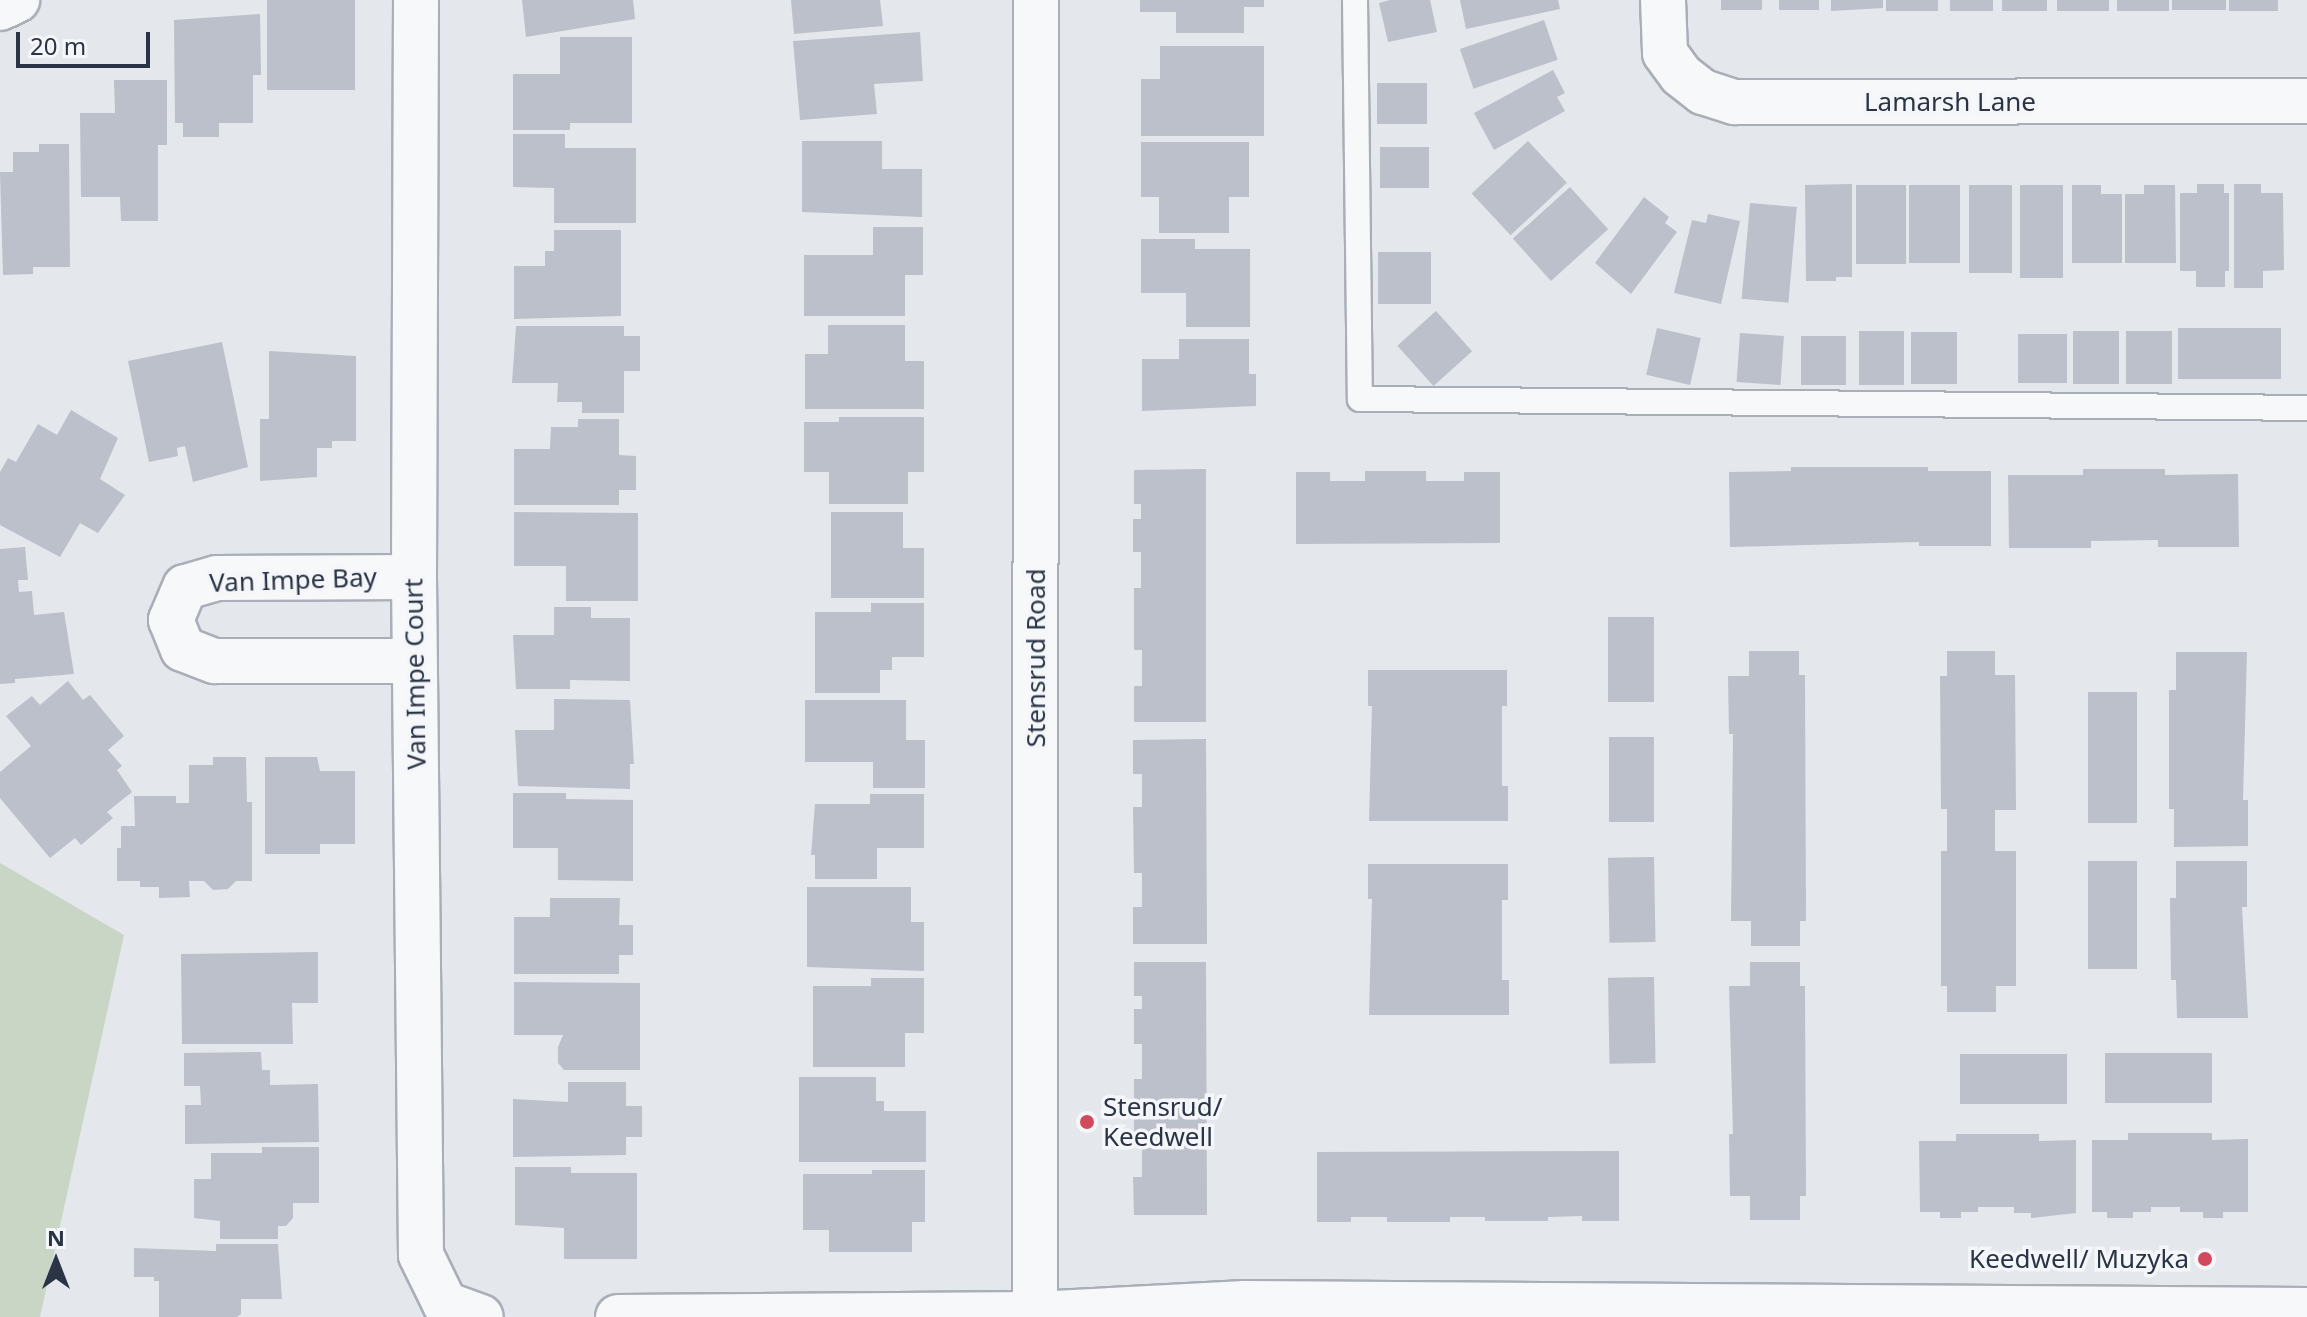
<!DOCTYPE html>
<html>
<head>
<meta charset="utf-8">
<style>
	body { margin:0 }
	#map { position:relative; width:2307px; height:1317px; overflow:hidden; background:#e4e7ec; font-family:"Noto Sans",sans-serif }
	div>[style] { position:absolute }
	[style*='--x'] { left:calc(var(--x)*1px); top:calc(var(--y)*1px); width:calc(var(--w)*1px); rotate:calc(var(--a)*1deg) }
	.green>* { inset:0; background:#c9d6c5 }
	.building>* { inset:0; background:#bbc0ca; transform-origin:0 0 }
	.roads { filter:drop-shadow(2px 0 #a9aeb7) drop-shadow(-2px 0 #a9aeb7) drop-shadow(0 2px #a9aeb7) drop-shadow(0 -2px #a9aeb7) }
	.service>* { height:24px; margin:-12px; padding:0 12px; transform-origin:12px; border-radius:12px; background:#f7f8fa }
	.minor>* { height:44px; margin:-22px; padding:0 22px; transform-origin:22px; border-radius:22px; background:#f7f8fa }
	.tertiary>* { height:44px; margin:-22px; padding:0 22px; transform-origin:22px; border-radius:22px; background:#f7f8fa }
	.dots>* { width:22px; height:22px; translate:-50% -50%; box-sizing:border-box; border:4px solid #f4f6f9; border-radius:50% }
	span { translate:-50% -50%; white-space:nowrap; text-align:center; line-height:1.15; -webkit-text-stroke:7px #f4f6f9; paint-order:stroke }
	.street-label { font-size:26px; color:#2b3445 }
	.poi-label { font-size:26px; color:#2b3445 }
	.left { translate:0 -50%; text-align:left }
	.right { translate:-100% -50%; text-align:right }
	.north { position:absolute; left:16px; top:1221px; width:80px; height:80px; -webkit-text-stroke:6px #f4f6f9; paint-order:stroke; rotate:0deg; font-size:22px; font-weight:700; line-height:32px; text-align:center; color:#2b3445 }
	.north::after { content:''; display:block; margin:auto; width:28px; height:36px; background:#2b3445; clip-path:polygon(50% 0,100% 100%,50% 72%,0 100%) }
	.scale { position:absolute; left:16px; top:32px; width:134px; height:36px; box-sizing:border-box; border:4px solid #2b3445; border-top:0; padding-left:10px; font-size:24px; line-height:28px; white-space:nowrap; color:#2b3445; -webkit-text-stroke:6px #f4f6f9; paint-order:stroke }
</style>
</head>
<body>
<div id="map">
	<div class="green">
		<div style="clip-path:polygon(0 863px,124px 935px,40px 1317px,0 1317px)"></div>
	</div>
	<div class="building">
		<div style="left:267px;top:0;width:88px;height:90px"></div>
		<div style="clip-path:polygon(522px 0,633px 0,635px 19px,526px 37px)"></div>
		<div style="clip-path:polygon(791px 0,880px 0,883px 26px,794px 34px)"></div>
		<div style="clip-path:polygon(1140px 0,1264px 0,1264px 7px,1244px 7px,1244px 33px,1176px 33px,1176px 12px,1140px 12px)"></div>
		<div style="clip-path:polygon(1390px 0,1430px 0,1437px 32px,1388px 42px,1379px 3px)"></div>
		<div style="clip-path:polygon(1460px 0,1558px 0,1560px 9px,1466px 29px)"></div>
		<div style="left:1721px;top:0;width:41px;height:10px"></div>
		<div style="left:1779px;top:0;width:40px;height:10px"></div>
		<div style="clip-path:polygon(1831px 0,1883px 0,1883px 8px,1831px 11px)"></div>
		<div style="left:1886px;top:0;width:52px;height:11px"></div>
		<div style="left:1950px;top:0;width:43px;height:11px"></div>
		<div style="left:2002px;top:0;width:45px;height:11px"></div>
		<div style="left:2057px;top:0;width:52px;height:11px"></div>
		<div style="left:2117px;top:0;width:52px;height:11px"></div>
		<div style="left:2172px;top:0;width:54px;height:10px"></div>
		<div style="left:2229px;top:0;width:49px;height:11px"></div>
		<div style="clip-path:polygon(260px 14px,261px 75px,253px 75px,253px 123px,219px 123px,219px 137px,183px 137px,183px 123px,175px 123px,174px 20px)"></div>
		<div style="left:1544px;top:20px;width:42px;height:89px;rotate:71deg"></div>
		<div style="clip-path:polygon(920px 32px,923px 81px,874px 84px,877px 114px,800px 120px,793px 41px)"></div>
		<div style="clip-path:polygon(560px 37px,632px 37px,632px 123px,570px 123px,570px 130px,513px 130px,513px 74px,560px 74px)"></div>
		<div style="clip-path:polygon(1160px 46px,1264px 46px,1264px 136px,1141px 136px,1141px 79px,1160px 79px)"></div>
		<div style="clip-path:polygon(1553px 70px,1565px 93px,1557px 97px,1565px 111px,1494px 150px,1474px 113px)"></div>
		<div style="clip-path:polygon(114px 80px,167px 80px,167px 145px,158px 145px,158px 221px,121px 221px,120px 197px,81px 197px,80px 113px,115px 113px)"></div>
		<div style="left:1377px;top:83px;width:50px;height:41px"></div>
		<div style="clip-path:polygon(513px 134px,565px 134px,565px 148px,636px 148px,636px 223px,554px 223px,554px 188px,513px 187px)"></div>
		<div style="clip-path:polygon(802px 141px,882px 141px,882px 169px,922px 169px,922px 217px,802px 212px)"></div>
		<div style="left:1528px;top:141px;width:57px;height:77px;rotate:47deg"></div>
		<div style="clip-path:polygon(1141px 142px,1249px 142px,1249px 197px,1229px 197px,1229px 233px,1159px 233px,1159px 197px,1141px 197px)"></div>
		<div style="clip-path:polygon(39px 144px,69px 144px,70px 267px,33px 267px,33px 274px,3px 275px,0 172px,13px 172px,13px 152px,39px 152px)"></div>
		<div style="left:1429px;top:147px;width:41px;height:49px;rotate:90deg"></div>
		<div style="clip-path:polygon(1852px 184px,1852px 277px,1836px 277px,1836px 281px,1806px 281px,1805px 185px)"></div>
		<div style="clip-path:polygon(2197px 184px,2224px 184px,2224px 193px,2229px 193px,2229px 271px,2225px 271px,2225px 287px,2196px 287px,2196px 271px,2180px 271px,2180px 193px,2197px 193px)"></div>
		<div style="clip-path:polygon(2234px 184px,2261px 184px,2261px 193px,2283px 193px,2284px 270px,2263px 271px,2263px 288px,2234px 288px)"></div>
		<div style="left:1856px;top:185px;width:50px;height:79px"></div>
		<div style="left:1909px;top:185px;width:51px;height:78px"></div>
		<div style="left:1969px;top:185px;width:43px;height:88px"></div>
		<div style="left:2020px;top:185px;width:43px;height:93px"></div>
		<div style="clip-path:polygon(2072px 185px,2101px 185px,2101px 194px,2122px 194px,2122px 263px,2072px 263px)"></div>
		<div style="clip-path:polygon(2144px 185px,2175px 185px,2176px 263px,2125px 263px,2125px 194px,2144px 194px)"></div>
		<div style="left:1570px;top:187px;width:57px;height:77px;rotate:48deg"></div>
		<div style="clip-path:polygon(1644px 197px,1669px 217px,1665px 223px,1677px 232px,1631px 294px,1595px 263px)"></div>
		<div style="left:1750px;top:203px;width:47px;height:96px;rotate:5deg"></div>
		<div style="clip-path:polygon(1708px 214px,1740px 221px,1721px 304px,1674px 293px,1692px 220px,1706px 223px)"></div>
		<div style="clip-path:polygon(873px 227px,923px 227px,923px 275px,905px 275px,905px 316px,804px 316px,804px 255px,873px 255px)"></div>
		<div style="clip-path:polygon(554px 230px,621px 230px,621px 316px,514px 319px,514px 266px,545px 266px,545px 251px,554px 251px)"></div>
		<div style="clip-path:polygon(1141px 239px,1195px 239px,1195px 249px,1250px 249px,1250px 327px,1186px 327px,1186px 293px,1141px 293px)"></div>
		<div style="left:1378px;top:252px;width:53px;height:52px"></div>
		<div style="left:1436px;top:311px;width:54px;height:52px;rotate:48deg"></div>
		<div style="clip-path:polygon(828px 325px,905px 325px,905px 361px,924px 361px,924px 409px,805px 409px,805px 354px,828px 354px)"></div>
		<div style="clip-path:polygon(516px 326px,624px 326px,624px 336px,640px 336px,640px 371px,624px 371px,624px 413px,582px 413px,582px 402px,557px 402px,558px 383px,512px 383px)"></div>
		<div style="left:1657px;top:328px;width:45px;height:48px;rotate:13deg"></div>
		<div style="left:2178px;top:328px;width:103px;height:51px"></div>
		<div style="left:1859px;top:331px;width:45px;height:54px"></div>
		<div style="left:2073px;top:331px;width:46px;height:53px"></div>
		<div style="left:2126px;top:331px;width:46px;height:53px"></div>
		<div style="left:1911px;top:332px;width:46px;height:52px"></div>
		<div style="left:1740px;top:333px;width:44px;height:49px;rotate:4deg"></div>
		<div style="left:2018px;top:334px;width:49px;height:49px"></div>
		<div style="left:1801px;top:336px;width:45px;height:49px"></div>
		<div style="clip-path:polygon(1179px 339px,1249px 339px,1249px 374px,1256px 374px,1256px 406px,1142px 411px,1142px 359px,1179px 359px)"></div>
		<div style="clip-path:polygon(222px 342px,248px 467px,193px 482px,185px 446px,177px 448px,178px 456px,149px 462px,128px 361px)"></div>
		<div style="clip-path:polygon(269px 351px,356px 356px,356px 441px,332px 441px,332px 448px,317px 448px,317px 477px,260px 481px,260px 419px,269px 419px)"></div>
		<div style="clip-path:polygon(71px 410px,118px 438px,100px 479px,125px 495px,98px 533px,80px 523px,60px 557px,0 525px,0 472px,8px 458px,16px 462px,38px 424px,57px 435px)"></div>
		<div style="clip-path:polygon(839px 417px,924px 417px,924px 472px,908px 472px,908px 504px,829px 504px,829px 472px,804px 472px,804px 422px,839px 422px)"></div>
		<div style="clip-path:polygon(578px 419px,619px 419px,619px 455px,636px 456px,636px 490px,619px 490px,619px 505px,514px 505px,514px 449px,550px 449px,551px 427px,578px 427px)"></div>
		<div style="clip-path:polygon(1791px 467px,1928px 467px,1928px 471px,1991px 471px,1991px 546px,1919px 546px,1919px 542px,1730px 547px,1729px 472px,1791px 471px)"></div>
		<div style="clip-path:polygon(1206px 469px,1206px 722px,1134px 722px,1134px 686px,1142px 686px,1142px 650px,1134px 650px,1134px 588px,1141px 588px,1141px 552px,1133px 552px,1133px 519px,1141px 519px,1141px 504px,1134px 504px,1134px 470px)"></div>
		<div style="clip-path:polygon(2083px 469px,2165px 469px,2165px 475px,2238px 474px,2239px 547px,2158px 547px,2158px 540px,2091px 541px,2091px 548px,2009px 548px,2008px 475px,2083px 475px)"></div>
		<div style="clip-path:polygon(1365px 471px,1426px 471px,1426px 481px,1464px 481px,1464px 472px,1500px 472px,1500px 543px,1296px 544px,1296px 472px,1330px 472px,1330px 481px,1365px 481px)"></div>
		<div style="clip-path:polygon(514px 512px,638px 513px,638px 601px,566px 601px,566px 566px,514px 566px)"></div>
		<div style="clip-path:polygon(831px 512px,903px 512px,903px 548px,924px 548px,924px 598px,831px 598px)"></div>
		<div style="clip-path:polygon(25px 547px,28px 580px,18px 580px,19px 592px,32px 591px,34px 615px,64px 612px,74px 674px,15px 679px,15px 683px,0 684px,0 549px)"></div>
		<div style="clip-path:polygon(871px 603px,924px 603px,924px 657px,892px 657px,892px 670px,880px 670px,880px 693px,815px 693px,815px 612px,871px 612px)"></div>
		<div style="clip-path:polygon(554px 607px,591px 607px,591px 618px,630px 618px,630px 681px,570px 680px,570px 689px,516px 689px,513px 635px,554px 635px)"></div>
		<div style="left:1608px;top:617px;width:46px;height:85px"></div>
		<div style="clip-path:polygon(1749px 651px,1799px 651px,1799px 675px,1805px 675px,1806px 921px,1800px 921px,1800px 946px,1751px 946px,1751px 921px,1731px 921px,1733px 734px,1729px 734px,1728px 676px,1749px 676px)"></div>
		<div style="clip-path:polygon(1947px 651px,1995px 651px,1995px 675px,2015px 675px,2016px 810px,1995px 810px,1995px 851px,2016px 851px,2016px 986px,1996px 986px,1996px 1012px,1947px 1012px,1947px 986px,1941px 986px,1941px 851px,1947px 851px,1947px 809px,1941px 809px,1940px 676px,1947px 676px)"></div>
		<div style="clip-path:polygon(2176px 652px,2247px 652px,2243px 800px,2248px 800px,2248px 846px,2174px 847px,2174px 809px,2169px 809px,2169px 690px,2176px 690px)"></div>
		<div style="clip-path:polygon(1368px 670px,1507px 670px,1507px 706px,1502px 706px,1502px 786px,1508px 786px,1508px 821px,1369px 821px,1372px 706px,1368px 706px)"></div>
		<div style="clip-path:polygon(68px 681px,83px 700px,90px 695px,124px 736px,108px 750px,122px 766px,117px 770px,132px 792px,107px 812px,113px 818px,81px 845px,75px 838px,50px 858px,0 798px,0 772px,31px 746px,6px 716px,32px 696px,40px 705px)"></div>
		<div style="left:2088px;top:692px;width:49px;height:131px"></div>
		<div style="clip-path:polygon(554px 699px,630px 700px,634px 764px,630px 764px,630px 789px,518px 786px,515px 730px,554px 730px)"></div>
		<div style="clip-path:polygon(805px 700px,906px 700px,906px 740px,925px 740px,925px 788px,873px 788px,873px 762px,805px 762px)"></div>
		<div style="left:1609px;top:737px;width:45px;height:85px"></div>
		<div style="clip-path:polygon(1206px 739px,1207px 944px,1133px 944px,1133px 907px,1142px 907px,1142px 873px,1134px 873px,1133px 807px,1142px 807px,1142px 774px,1133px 774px,1133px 740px)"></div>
		<div style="clip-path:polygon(213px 757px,246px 757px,247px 802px,252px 802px,252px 881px,236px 881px,228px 889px,213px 890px,204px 881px,189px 881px,190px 897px,159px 898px,159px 887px,140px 887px,140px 881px,117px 881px,117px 848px,121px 848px,121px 826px,135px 826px,134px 796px,176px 796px,176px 803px,189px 803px,189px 765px,213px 765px)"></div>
		<div style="clip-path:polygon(265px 757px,317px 757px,320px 771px,355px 771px,355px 844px,320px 844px,320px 854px,265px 854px)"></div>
		<div style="clip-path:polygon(513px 793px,566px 793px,566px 799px,633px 800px,633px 881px,558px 880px,558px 848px,513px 848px)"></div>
		<div style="clip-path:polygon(870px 794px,924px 794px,924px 848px,877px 848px,877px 879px,815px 879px,815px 855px,811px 855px,815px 804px,870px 804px)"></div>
		<div style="left:1654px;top:857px;width:85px;height:46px;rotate:89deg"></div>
		<div style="left:2137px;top:861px;width:108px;height:49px;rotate:90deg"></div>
		<div style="clip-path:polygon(2176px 861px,2247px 861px,2247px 907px,2242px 907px,2248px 1018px,2177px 1018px,2176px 980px,2171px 980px,2170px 898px,2176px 898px)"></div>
		<div style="clip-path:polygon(1368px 864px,1508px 864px,1508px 900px,1502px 900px,1502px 980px,1509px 980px,1509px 1015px,1369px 1015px,1372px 899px,1368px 899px)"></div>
		<div style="clip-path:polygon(807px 887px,911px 887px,911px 922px,924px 922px,924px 971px,807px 967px)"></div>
		<div style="clip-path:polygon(550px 898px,620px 898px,619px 925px,633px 925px,633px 955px,619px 955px,619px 974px,514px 974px,514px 917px,550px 917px)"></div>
		<div style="clip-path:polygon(318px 952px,318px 1003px,292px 1003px,293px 1044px,182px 1044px,181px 954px)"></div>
		<div style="clip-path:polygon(1134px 962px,1206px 962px,1207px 1215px,1134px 1215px,1133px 1177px,1142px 1177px,1142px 1142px,1134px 1142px,1134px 1079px,1142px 1079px,1142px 1044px,1134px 1044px,1134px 1009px,1142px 1009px,1142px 996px,1134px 996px)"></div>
		<div style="clip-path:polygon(1750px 962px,1800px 962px,1800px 986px,1805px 986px,1806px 1196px,1800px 1196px,1800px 1220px,1750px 1220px,1750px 1196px,1730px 1196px,1729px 1134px,1733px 1134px,1729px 986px,1750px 986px)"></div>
		<div style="left:1654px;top:977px;width:86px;height:46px;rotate:89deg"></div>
		<div style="clip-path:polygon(871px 978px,924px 978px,924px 1033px,905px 1033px,905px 1067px,813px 1067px,813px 986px,871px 986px)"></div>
		<div style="clip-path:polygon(514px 982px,640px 983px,640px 1070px,564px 1070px,558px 1063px,558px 1047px,563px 1035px,514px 1035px)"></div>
		<div style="clip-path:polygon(261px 1052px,262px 1070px,270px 1070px,270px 1085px,318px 1084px,319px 1142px,185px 1144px,185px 1105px,201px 1105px,200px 1086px,184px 1086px,184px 1053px)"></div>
		<div style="left:2105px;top:1053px;width:107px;height:50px"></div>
		<div style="left:1960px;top:1054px;width:107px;height:50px"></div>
		<div style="clip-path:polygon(799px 1077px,876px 1077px,876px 1101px,884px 1101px,884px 1111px,926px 1111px,926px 1162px,799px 1162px)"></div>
		<div style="clip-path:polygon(568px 1082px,626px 1082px,626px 1106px,642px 1106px,642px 1137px,626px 1137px,626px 1155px,513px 1157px,513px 1099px,568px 1102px)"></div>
		<div style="clip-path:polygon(2128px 1133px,2212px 1133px,2212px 1140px,2248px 1139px,2248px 1212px,2223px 1212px,2223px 1218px,2203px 1218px,2203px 1212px,2180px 1212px,2180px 1207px,2151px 1207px,2151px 1212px,2133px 1212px,2133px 1218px,2107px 1218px,2107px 1212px,2092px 1212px,2092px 1140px,2128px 1140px)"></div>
		<div style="clip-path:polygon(1956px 1134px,2039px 1134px,2039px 1141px,2076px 1140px,2076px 1213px,2031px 1218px,2031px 1213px,2014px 1213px,2014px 1207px,1978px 1207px,1978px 1212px,1961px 1212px,1961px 1218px,1940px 1218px,1940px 1212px,1920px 1212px,1919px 1141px,1956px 1141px)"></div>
		<div style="clip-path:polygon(262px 1147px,319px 1147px,319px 1203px,293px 1203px,293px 1218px,286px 1226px,278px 1226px,278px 1239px,220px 1239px,220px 1221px,194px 1218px,194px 1179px,211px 1179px,211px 1153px,262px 1153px)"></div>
		<div style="clip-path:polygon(1619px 1151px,1619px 1221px,1582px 1221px,1582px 1216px,1548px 1217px,1548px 1221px,1485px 1221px,1485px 1217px,1450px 1217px,1450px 1222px,1387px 1222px,1387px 1217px,1351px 1217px,1351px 1222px,1317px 1222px,1317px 1152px)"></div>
		<div style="clip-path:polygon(515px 1167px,571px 1167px,571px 1173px,637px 1173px,637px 1259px,564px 1259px,564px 1228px,515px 1225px)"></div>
		<div style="clip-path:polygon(872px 1170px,925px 1170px,925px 1222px,912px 1222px,912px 1252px,829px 1252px,829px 1230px,803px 1230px,803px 1174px,872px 1174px)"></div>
		<div style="clip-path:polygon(216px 1244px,278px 1244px,282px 1299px,241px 1299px,241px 1314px,237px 1317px,159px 1317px,159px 1281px,154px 1281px,154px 1277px,134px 1277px,134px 1248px,216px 1251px)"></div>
	</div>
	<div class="roads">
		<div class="service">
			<div style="--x:1355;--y:0;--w:399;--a:89.3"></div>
			<div style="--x:1360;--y:399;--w:947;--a:0.54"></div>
		</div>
		<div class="minor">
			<div style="--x:416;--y:0;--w:577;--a:90.2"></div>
			<div style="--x:414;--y:577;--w:678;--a:89.41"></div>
			<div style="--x:421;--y:1255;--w:55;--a:63.9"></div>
			<div style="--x:445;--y:1304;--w:38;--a:20"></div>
			<div style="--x:1663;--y:0;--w:53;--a:87.8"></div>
			<div style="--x:1665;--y:53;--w:27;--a:54"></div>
			<div style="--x:1681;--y:75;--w:28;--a:38"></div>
			<div style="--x:1703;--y:92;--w:33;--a:18"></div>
			<div style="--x:1734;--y:102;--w:573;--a:-0.1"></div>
			<div style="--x:0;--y:8;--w:19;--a:-25"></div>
			<div style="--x:414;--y:577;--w:197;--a:179.7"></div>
			<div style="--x:217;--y:578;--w:33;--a:164"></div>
			<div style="--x:185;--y:587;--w:36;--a:113"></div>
			<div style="--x:171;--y:620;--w:31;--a:68"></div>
			<div style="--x:183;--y:649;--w:34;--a:21"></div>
			<div style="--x:215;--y:661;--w:199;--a:0"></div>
			<div style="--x:618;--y:1317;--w:417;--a:-0.4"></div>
			<div style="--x:1035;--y:1314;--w:210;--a:-3"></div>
			<div style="--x:1245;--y:1303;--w:1062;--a:0.38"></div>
		</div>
		<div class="tertiary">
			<div style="--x:1035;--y:1317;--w:1317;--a:-89.96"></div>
		</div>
	</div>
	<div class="dots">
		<div style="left:1087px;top:1122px;background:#d1495b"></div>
		<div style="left:2205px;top:1259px;background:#d1495b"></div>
	</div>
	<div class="street-label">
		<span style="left:1950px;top:102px">Lamarsh Lane</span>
		<span style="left:293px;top:580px;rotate:-2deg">Van Impe Bay</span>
		<span style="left:1036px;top:658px;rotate:-90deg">Stensrud Road</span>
		<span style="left:415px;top:674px;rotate:-91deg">Van Impe Court</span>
	</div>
	<div class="poi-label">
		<span class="left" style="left:1103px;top:1122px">Stensrud/<br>Keedwell</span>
		<span class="right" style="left:2189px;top:1259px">Keedwell/ Muzyka</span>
	</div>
	<div class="north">N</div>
	<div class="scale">20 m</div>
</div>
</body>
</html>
